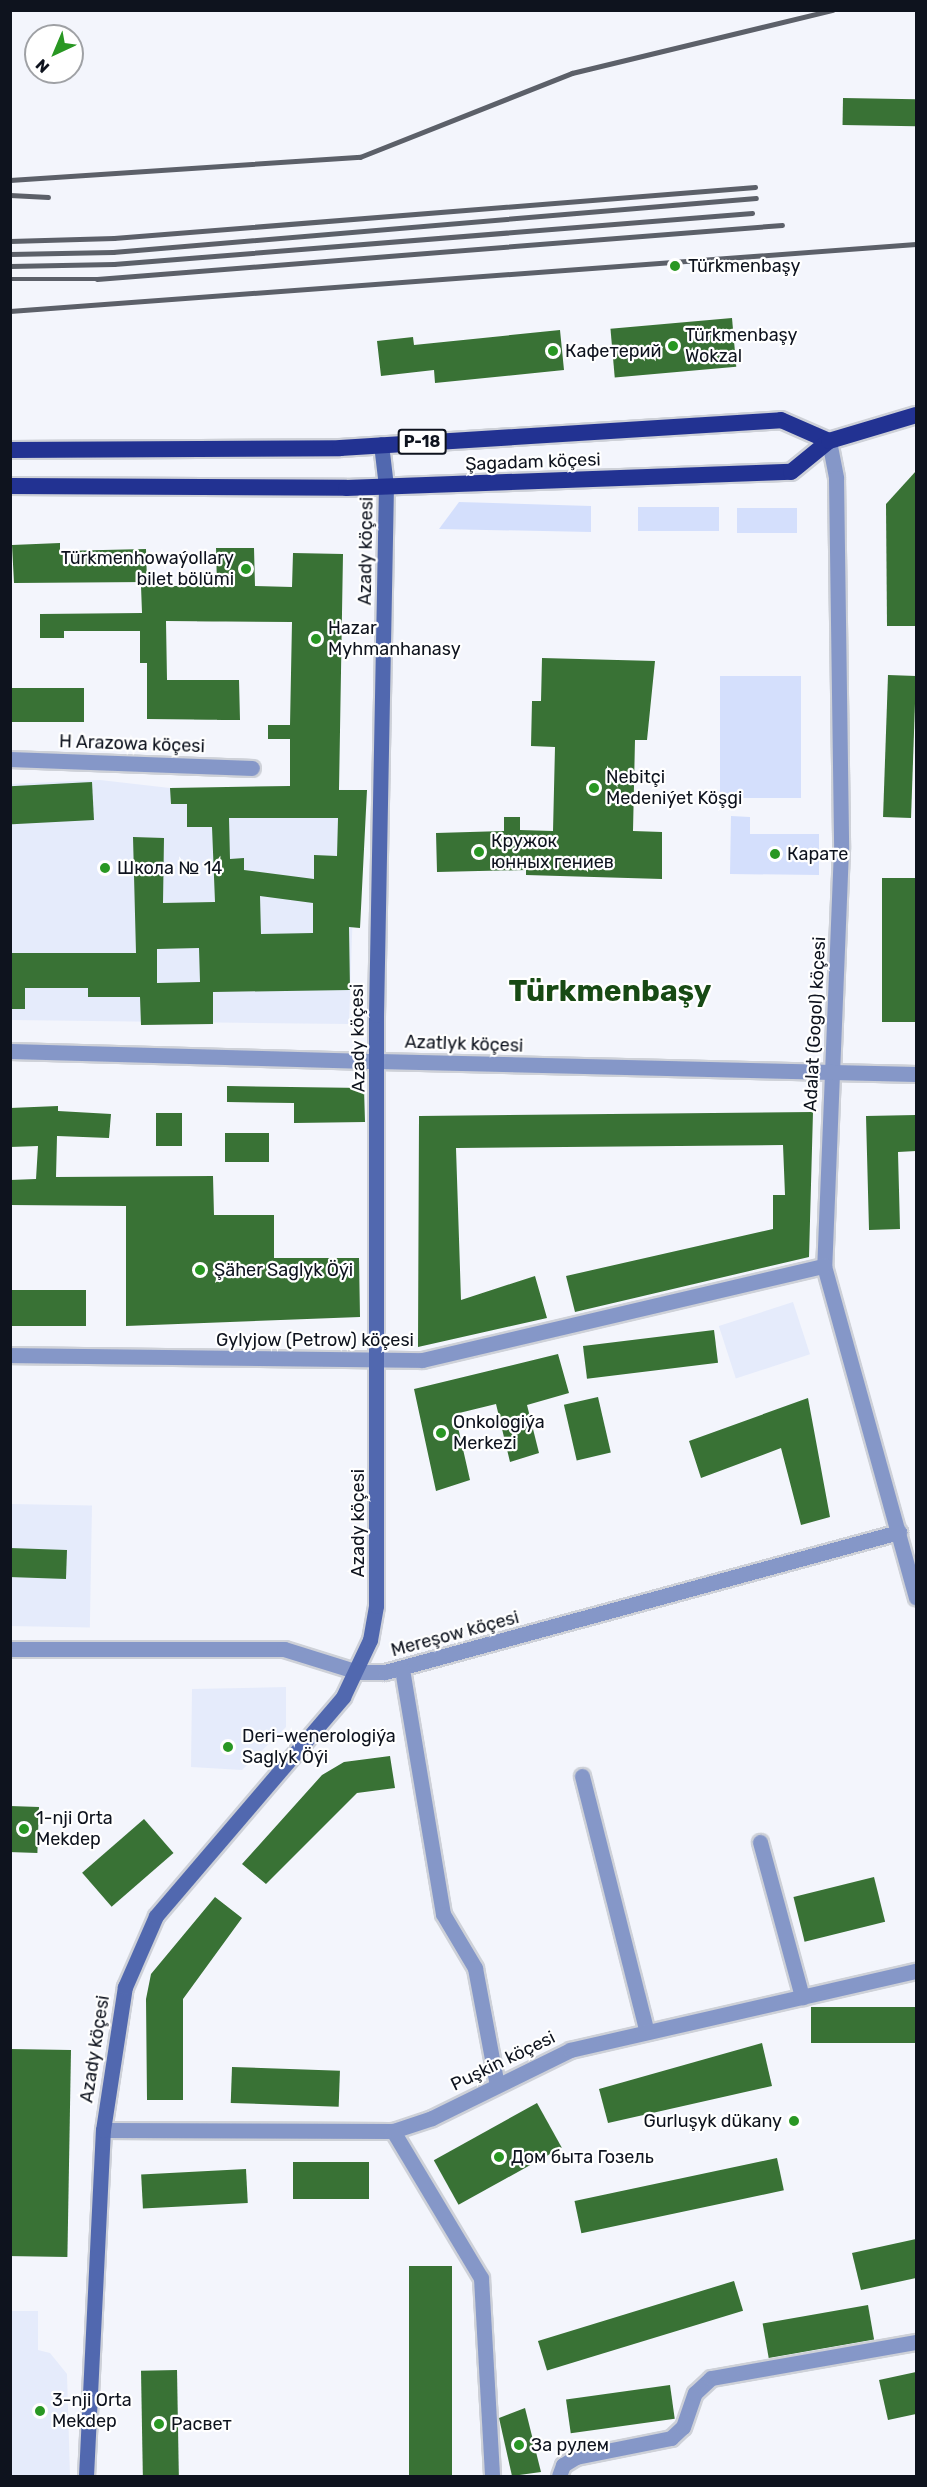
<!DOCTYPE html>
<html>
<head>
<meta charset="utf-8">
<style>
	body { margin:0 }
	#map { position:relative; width:927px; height:2487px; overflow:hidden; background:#f3f5fc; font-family:Rubik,sans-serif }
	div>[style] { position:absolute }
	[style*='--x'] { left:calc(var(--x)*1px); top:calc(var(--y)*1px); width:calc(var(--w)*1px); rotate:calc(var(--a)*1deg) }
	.built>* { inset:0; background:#e5ebfb; transform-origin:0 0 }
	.green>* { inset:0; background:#d4dffc; transform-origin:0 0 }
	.building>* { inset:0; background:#397235; transform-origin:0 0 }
	.roads { filter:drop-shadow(2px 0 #ced1d8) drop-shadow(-2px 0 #ced1d8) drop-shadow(0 2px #ced1d8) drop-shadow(0 -2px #ced1d8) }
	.minor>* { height:15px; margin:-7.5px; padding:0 7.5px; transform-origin:7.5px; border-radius:7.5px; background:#8597c8 }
	.tertiary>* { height:15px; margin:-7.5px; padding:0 7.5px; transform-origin:7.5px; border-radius:7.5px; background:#8597c8 }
	.secondary>* { height:15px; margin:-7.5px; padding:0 7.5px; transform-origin:7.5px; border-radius:7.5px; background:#5168af }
	.trunk>* { height:16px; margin:-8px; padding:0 8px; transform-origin:8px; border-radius:8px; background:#223292 }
	.rail>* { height:4.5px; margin:-2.25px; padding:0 2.25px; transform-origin:2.25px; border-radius:2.25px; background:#5c6069 }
	.dots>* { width:16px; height:16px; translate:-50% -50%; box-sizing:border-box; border:3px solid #fff; border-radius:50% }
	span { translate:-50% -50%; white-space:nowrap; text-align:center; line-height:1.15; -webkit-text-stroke:4.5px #fff; paint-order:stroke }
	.shield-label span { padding:2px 4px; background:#fff; border:2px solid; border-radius:4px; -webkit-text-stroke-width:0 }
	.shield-label { font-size:16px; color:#0e131e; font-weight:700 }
	.poi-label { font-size:18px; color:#0e131e }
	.left { translate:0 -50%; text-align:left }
	.right { translate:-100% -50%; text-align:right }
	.street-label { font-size:18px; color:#0e131e }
	.town-label { font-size:30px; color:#174a14; font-weight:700 }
	.frame { position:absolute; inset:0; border:12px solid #0e131e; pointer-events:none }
	.north { position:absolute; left:24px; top:24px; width:60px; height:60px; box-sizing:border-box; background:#fff; border:2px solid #9fa1a5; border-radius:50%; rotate:224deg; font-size:16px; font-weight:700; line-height:24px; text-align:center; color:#0e131e }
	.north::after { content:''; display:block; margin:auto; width:21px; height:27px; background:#299723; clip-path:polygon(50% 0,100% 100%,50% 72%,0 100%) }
</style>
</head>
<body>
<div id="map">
	<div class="built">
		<div style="clip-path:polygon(100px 780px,170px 788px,357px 790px,349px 1024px,11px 1020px,11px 784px)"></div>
		<div style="left:793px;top:1302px;width:55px;height:78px;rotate:72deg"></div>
		<div style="left:11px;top:1504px;width:81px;height:122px;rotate:1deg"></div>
		<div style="clip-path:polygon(286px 1687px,286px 1727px,242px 1770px,191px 1767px,192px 1689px)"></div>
		<div style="clip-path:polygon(11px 2311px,38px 2311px,38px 2350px,50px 2353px,67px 2374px,70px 2476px,11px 2476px)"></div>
	</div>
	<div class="green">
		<div style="clip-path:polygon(459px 502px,591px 506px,591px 532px,439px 529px)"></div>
		<div style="left:638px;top:507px;width:81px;height:24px"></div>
		<div style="left:737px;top:508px;width:60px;height:25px"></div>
		<div style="left:720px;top:676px;width:81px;height:122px"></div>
		<div style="clip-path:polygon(731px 816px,750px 817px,750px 834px,819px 834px,819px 875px,730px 874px)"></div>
	</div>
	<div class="building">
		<div style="left:843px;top:98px;width:73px;height:27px;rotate:1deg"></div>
		<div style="left:732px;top:318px;width:49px;height:122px;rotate:85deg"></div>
		<div style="clip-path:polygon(560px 330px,564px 370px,435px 383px,434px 370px,381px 376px,377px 341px,413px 337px,414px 345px)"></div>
		<div style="clip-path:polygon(916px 471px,916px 626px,887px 626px,886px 504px)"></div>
		<div style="clip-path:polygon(60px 543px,60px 551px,146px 549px,147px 582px,14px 583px,12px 545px)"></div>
		<div style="clip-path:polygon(evenodd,216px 548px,254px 548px,255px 586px,292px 587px,293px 553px,343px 554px,339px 790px,367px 790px,360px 928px,349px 927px,350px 990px,213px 992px,213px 1024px,141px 1025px,140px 997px,88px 997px,88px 988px,25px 988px,25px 1009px,10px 1009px,10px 953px,136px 953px,133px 837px,164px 838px,163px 903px,215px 902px,212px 827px,187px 827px,187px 804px,171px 804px,170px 788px,290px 786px,290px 739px,268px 739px,268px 725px,290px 725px,292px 622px,166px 621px,167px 680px,239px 680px,240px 720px,147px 719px,147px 663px,140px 663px,140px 631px,64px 631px,64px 638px,40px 638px,40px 614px,142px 613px,141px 586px,217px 586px,216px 548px,229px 818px,338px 818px,337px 856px,314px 855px,314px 879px,244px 870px,244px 858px,230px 859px,229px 818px,216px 548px,260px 896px,313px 903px,313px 933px,261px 934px,260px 896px,216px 548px,199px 948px,200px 982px,157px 983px,157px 949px,199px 948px)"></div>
		<div style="clip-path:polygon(542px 658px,655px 661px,647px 740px,635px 740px,633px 831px,662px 832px,662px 879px,526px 875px,526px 870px,437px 872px,436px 833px,504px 831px,504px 817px,520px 817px,520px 830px,553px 831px,555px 747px,531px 746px,532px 701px,541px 701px)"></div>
		<div style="left:888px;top:675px;width:28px;height:142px;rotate:2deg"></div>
		<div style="left:10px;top:688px;width:74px;height:34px"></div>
		<div style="left:92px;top:782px;width:38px;height:82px;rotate:87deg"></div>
		<div style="left:882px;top:878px;width:34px;height:144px"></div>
		<div style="clip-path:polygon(227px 1086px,364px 1088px,365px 1122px,294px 1123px,294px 1103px,227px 1102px)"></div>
		<div style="clip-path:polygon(58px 1106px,58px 1111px,111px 1114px,109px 1138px,57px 1136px,56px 1177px,213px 1176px,214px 1215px,274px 1215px,274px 1258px,359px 1258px,360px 1317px,126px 1326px,126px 1206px,10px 1205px,10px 1180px,36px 1179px,38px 1146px,10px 1147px,10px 1108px)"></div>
		<div style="clip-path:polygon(813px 1112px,809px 1257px,575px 1312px,566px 1276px,773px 1229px,773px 1195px,785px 1195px,783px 1145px,456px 1148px,461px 1300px,535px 1276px,547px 1318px,418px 1347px,419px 1116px)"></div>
		<div style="left:156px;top:1113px;width:26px;height:33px"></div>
		<div style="clip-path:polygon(916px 1115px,916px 1151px,898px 1152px,900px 1229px,869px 1230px,866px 1116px)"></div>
		<div style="left:225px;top:1133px;width:44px;height:29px"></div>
		<div style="left:86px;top:1290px;width:36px;height:76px;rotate:90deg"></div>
		<div style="left:714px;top:1330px;width:33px;height:132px;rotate:83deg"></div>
		<div style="clip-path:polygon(558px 1354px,569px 1393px,527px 1405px,539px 1453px,510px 1462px,496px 1404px,455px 1414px,470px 1480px,436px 1491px,414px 1389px)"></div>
		<div style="left:598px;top:1397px;width:57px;height:35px;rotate:77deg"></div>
		<div style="clip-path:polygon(808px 1398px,830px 1517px,801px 1525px,781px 1448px,701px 1478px,689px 1441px)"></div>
		<div style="left:67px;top:1550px;width:29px;height:57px;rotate:92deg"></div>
		<div style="clip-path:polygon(390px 1756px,395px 1788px,357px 1793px,266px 1884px,242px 1864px,322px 1775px,344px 1762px)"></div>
		<div style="left:10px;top:1806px;width:29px;height:46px;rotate:2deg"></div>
		<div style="left:144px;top:1819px;width:45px;height:82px;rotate:49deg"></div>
		<div style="left:874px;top:1877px;width:46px;height:83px;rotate:76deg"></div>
		<div style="clip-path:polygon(215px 1897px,242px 1918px,183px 1999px,183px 2100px,147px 2100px,146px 1999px,151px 1974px)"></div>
		<div style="left:916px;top:2007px;width:36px;height:105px;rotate:90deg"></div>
		<div style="clip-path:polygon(762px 2043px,772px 2086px,608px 2123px,599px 2089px)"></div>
		<div style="left:71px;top:2050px;width:207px;height:61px;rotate:91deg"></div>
		<div style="left:232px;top:2067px;width:108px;height:36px;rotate:2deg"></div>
		<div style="left:537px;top:2103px;width:51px;height:118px;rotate:61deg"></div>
		<div style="left:777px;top:2158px;width:33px;height:207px;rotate:78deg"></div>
		<div style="left:293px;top:2162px;width:76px;height:37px"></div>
		<div style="left:246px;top:2169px;width:34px;height:105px;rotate:87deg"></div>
		<div style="clip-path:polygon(916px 2239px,916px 2278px,861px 2290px,852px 2253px)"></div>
		<div style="left:452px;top:2266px;width:210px;height:43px;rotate:90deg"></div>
		<div style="left:734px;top:2281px;width:31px;height:205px;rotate:73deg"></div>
		<div style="left:868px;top:2305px;width:35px;height:107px;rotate:80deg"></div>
		<div style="left:177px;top:2370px;width:106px;height:36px;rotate:89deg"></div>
		<div style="clip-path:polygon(916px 2372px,916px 2414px,888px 2420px,879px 2380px)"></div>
		<div style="left:670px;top:2385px;width:34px;height:105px;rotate:82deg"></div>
		<div style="clip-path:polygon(525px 2408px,541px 2472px,512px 2476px,499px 2418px)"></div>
	</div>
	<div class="roads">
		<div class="minor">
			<div style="--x:829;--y:441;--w:38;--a:79"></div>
			<div style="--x:836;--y:478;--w:371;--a:89.2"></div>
			<div style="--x:841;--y:849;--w:417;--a:92.3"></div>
			<div style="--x:824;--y:1266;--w:344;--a:74.5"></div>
			<div style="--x:10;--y:759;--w:242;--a:2.1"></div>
			<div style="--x:10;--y:1051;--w:368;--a:1.6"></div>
			<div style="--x:10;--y:1355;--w:412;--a:0.7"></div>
			<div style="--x:422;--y:1360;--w:413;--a:-13.2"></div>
			<div style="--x:10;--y:1649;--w:274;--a:0"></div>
			<div style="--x:284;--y:1649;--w:77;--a:17.3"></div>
			<div style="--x:358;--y:1672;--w:27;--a:0"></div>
			<div style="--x:385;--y:1672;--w:533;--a:-15.24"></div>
			<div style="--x:402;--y:1669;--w:248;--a:80.5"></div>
			<div style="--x:443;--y:1914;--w:63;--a:59.3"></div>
			<div style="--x:475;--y:1968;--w:119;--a:79.4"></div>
			<div style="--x:582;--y:1776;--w:264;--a:75.8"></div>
			<div style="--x:760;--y:1842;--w:161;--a:74.8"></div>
			<div style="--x:103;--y:2130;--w:290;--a:0.2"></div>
			<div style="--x:393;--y:2131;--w:41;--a:-18.4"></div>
			<div style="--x:432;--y:2118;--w:154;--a:-26.2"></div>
			<div style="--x:570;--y:2050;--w:355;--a:-12.9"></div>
			<div style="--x:393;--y:2131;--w:171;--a:59.1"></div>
			<div style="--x:481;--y:2278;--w:198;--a:86.8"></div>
			<div style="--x:559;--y:2476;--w:12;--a:-70"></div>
			<div style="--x:563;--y:2465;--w:15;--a:-32"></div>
			<div style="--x:576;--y:2457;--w:97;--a:-11.3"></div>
			<div style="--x:671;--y:2438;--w:16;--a:-43"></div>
			<div style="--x:683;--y:2427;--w:36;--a:-71"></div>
			<div style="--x:695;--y:2393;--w:22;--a:-43"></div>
			<div style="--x:711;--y:2378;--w:208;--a:-10"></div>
		</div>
		<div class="tertiary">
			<div style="--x:378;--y:1061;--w:538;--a:1.38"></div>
		</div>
		<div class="secondary">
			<div style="--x:86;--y:2476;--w:346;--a:-87.2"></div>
			<div style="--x:103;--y:2130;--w:145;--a:-81.3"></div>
			<div style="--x:125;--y:1987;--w:77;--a:-66.4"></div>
			<div style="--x:156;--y:1916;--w:288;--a:-49.5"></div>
			<div style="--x:343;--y:1697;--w:63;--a:-64.7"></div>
			<div style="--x:370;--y:1640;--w:35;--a:-80"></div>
			<div style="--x:376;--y:1606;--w:591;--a:-90"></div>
			<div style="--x:376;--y:1015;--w:529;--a:-88.92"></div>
			<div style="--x:386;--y:486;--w:42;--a:-96.8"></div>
		</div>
		<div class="trunk">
			<div style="--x:10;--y:450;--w:330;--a:-0.3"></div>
			<div style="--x:340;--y:448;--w:442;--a:-3.6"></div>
			<div style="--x:781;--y:420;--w:52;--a:23.6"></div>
			<div style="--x:10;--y:486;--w:336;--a:0.3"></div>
			<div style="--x:346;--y:488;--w:445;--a:-2.1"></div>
			<div style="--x:791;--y:472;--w:49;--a:-39.2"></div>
			<div style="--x:829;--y:441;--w:91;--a:-16.6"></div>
		</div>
	</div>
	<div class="rail">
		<div style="--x:10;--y:180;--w:351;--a:-3.8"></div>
		<div style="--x:360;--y:157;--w:228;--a:-21.6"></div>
		<div style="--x:572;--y:73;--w:268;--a:-13.6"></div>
		<div style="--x:10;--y:195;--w:38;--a:3"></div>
		<div style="--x:10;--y:241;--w:104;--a:-1.7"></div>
		<div style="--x:114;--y:238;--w:643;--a:-4.55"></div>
		<div style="--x:10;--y:254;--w:103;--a:-1.1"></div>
		<div style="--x:113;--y:252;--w:645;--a:-4.8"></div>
		<div style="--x:10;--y:266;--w:104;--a:-1.1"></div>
		<div style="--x:114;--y:264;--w:640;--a:-4.57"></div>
		<div style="--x:10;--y:279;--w:87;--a:0"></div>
		<div style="--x:97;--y:279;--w:687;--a:-4.51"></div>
		<div style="--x:10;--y:311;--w:908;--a:-4.23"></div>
	</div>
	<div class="dots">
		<div style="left:675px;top:266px;background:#299723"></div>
		<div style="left:673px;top:346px;background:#299723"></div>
		<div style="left:553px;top:351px;background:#299723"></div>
		<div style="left:246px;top:569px;background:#299723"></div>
		<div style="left:316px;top:639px;background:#299723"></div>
		<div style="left:594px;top:788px;background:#299723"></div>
		<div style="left:479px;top:852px;background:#299723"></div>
		<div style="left:775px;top:854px;background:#299723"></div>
		<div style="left:105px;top:868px;background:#299723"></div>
		<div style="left:200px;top:1270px;background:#299723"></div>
		<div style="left:441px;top:1433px;background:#299723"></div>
		<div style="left:228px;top:1747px;background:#299723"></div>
		<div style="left:24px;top:1829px;background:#299723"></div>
		<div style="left:794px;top:2121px;background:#299723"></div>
		<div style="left:499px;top:2157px;background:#299723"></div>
		<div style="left:40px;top:2411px;background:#299723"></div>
		<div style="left:159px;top:2424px;background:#299723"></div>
		<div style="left:519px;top:2445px;background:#299723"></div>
	</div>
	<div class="shield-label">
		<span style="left:422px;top:442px">P-18</span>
	</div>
	<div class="poi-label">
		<span class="left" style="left:688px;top:266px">Türkmenbaşy</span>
		<span class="left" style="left:685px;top:346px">Türkmenbaşy<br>Wokzal</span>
		<span class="left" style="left:565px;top:351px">Кафетерий</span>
		<span class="right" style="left:234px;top:569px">Türkmenhowaýollary<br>bilet bölümi</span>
		<span class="left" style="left:328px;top:639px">Hazar<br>Myhmanhanasy</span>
		<span class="left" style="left:606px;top:788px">Nebitçi<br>Medeniýet Köşgi</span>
		<span class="left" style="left:491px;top:852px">Кружок<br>юнных гениев</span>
		<span class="left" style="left:787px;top:854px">Карате</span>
		<span class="left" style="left:117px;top:868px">Школа № 14</span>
		<span class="left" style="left:214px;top:1270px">Şäher Saglyk Öýi</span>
		<span class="left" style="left:453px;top:1433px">Onkologiýa<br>Merkezi</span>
		<span class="left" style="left:242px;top:1747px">Deri-wenerologiýa<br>Saglyk Öýi</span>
		<span class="left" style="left:36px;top:1829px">1-nji Orta<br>Mekdep</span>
		<span class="right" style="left:782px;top:2121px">Gurluşyk dükany</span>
		<span class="left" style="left:511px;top:2157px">Дом быта Гозель</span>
		<span class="left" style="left:52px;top:2411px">3-nji Orta<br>Mekdep</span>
		<span class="left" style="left:171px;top:2424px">Расвет</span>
		<span class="left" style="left:531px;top:2445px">За рулем</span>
	</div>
	<div class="street-label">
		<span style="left:533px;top:462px;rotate:-2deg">Şagadam köçesi</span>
		<span style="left:366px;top:551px;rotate:-89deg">Azady köçesi</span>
		<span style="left:132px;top:744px;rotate:2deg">H Arazowa köçesi</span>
		<span style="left:815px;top:1024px;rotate:-87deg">Adalat (Gogol) köçesi</span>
		<span style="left:358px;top:1038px;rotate:-91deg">Azady köçesi</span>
		<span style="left:464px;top:1044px;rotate:2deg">Azatlyk köçesi</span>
		<span style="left:315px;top:1340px">Gylyjow (Petrow) köçesi</span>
		<span style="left:358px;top:1523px;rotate:-90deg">Azady köçesi</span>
		<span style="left:455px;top:1634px;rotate:-15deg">Mereşow köçesi</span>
		<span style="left:95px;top:2049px;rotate:-81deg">Azady köçesi</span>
		<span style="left:503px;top:2061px;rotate:-26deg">Puşkin köçesi</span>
	</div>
	<div class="town-label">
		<span style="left:610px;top:991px">Türkmenbaşy</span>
	</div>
	<div class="frame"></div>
	<div class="north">N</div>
</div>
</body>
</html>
